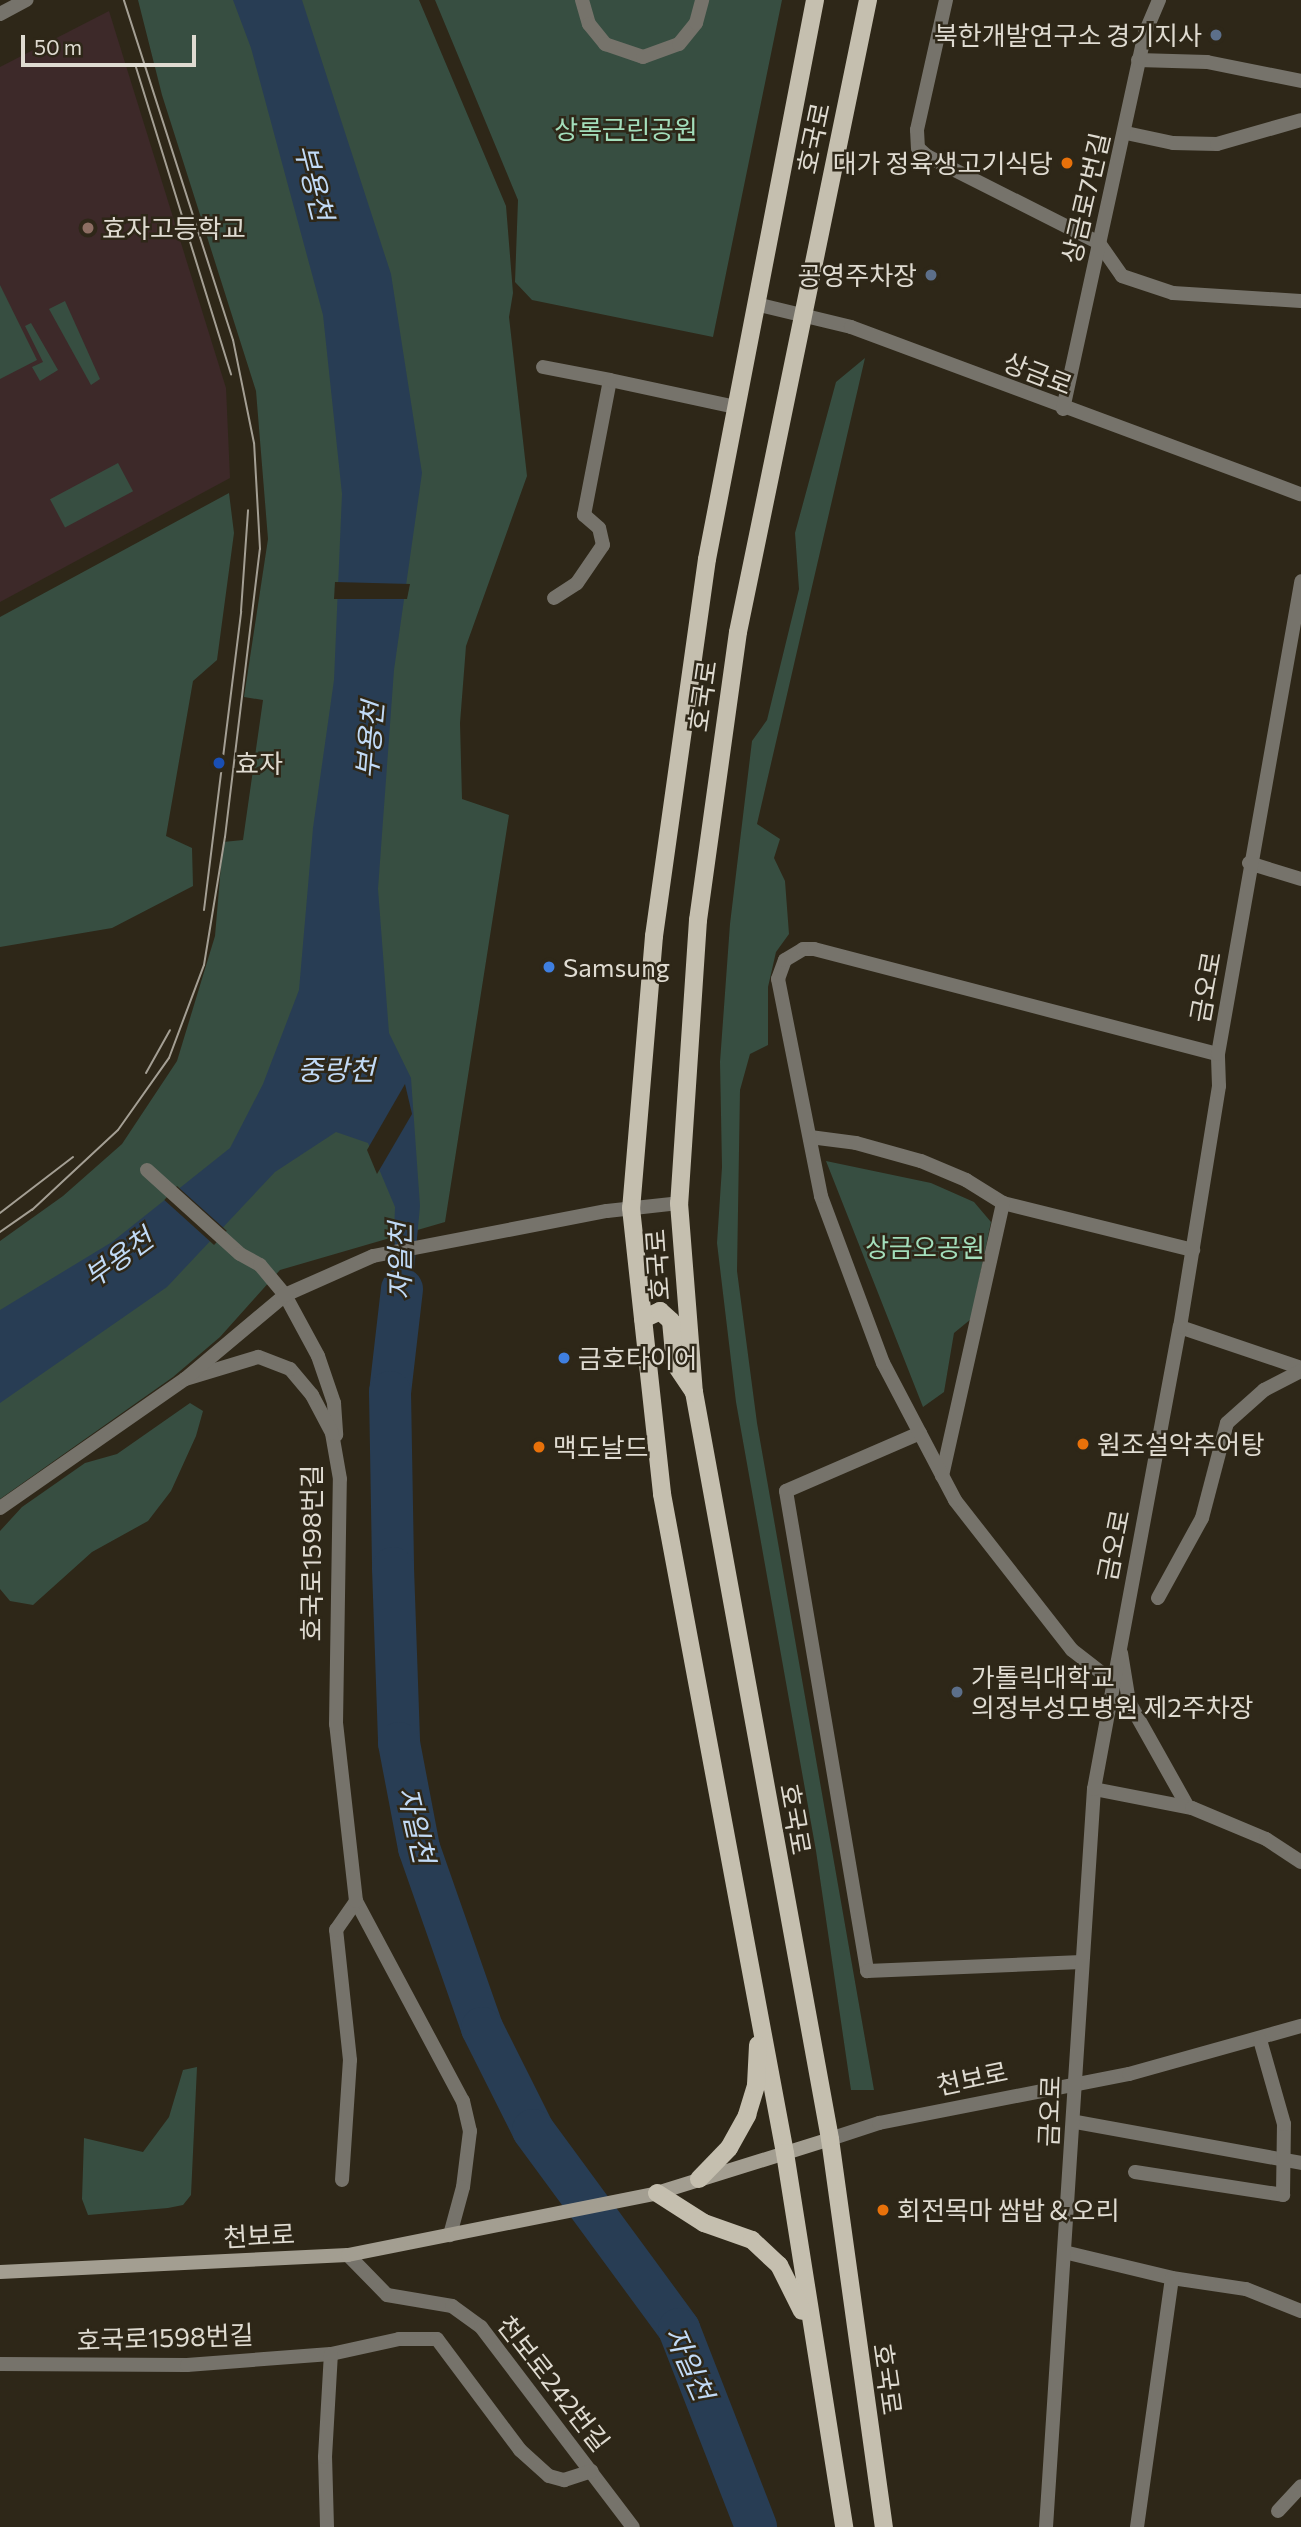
<!DOCTYPE html>
<html>
<head>
<meta charset="utf-8">
<style>
	body { margin:0 }
	#map { position:relative; width:1301px; height:2527px; overflow:hidden; background:#2e2718; font-family:Commissioner,"Noto Sans KR",sans-serif }
	div>[style] { position:absolute }
	[style*='--x'] { left:calc(var(--x)*1px); top:calc(var(--y)*1px); width:calc(var(--w)*1px); rotate:calc(var(--a)*1deg) }
	.education>* { inset:0; background:#3d2929 }
	.green>* { inset:0; background:#374e41; transform-origin:0 0 }
	.water>* { inset:0; background:#283d54 }
	.pier>* { inset:0; background:#2e2718; transform-origin:0 0 }
	.river>* { height:42px; margin:-21px; padding:0 21px; transform-origin:21px; border-radius:21px; background:#283d54 }
	.street>* { height:14px; margin:-7px; padding:0 7px; transform-origin:7px; border-radius:7px; background:#76736b }
	.secondary>* { height:14px; margin:-7px; padding:0 7px; transform-origin:7px; border-radius:7px; background:#a39e91 }
	.primary>* { height:18px; margin:-9px; padding:0 9px; transform-origin:9px; border-radius:9px; background:#c5bfaf }
	.tram>* { height:2px; margin:-1px; padding:0 1px; transform-origin:1px; border-radius:1px; background:#a49f94 }
	.dots>* { width:19px; height:19px; translate:-50% -50%; box-sizing:border-box; border:4px solid #2e2718; border-radius:50% }
	span { translate:-50% -50%; white-space:nowrap; text-align:center; line-height:1.15; -webkit-text-stroke:5px #2e2718; paint-order:stroke }
	.poi-label { font-size:26px; color:#dfdbd1 }
	.right { translate:-100% -50%; text-align:right }
	.left { translate:0 -50%; text-align:left }
	.park-label { font-size:26px; color:#a3debb }
	.street-label { font-size:26px; color:#dfdbd1 }
	.water-label { font-size:28px; color:#c1daf6; font-style:italic }
	.scale { position:absolute; left:21px; top:35px; width:175px; height:32px; box-sizing:border-box; border:4px solid #dfdbd1; border-top:0; padding-left:9px; font-size:21px; line-height:24px; white-space:nowrap; color:#dfdbd1; -webkit-text-stroke:5px #2e2718; paint-order:stroke }
</style>
</head>
<body>
<div id="map">
	<div class="education">
		<div style="clip-path:polygon(109px 11px,226px 388px,230px 478px,0 602px,0 67px)"></div>
	</div>
	<div class="green">
		<div style="clip-path:polygon(138px 0,419px 0,506px 206px,513px 293px,509px 317px,527px 476px,466px 646px,460px 723px,462px 799px,509px 815px,445px 1222px,280px 1270px,220px 1337px,173px 1377px,0 1499px,0 1241px,63px 1196px,122px 1144px,177px 1061px,215px 936px,223px 842px,243px 840px,263px 700px,244px 697px,268px 539px,256px 391px,162px 95px)"></div>
		<div style="clip-path:polygon(435px 0,782px 0,713px 337px,532px 300px,515px 282px,518px 200px)"></div>
		<div style="clip-path:polygon(0 285px,37px 360px,0 379px)"></div>
		<div style="clip-path:polygon(65px 301px,100px 379px,91px 385px,49px 309px)"></div>
		<div style="clip-path:polygon(31px 323px,58px 370px,40px 381px,32px 367px,43px 362px,25px 326px)"></div>
		<div style="clip-path:polygon(865px 358px,757px 824px,780px 839px,774px 858px,785px 881px,789px 934px,776px 952px,768px 987px,768px 1045px,750px 1054px,740px 1090px,737px 1271px,757px 1423px,874px 2090px,851px 2090px,816px 1851px,736px 1402px,717px 1243px,722px 1167px,720px 1062px,730px 924px,752px 741px,767px 720px,799px 589px,795px 533px,836px 382px)"></div>
		<div style="left:118px;top:463px;width:32px;height:77px;rotate:62deg"></div>
		<div style="clip-path:polygon(229px 493px,234px 533px,217px 660px,193px 681px,166px 836px,192px 848px,193px 886px,112px 928px,0 947px,0 617px)"></div>
		<div style="clip-path:polygon(826px 1161px,931px 1183px,974px 1202px,991px 1222px,971px 1319px,954px 1333px,944px 1392px,923px 1407px)"></div>
		<div style="clip-path:polygon(190px 1403px,203px 1411px,196px 1436px,171px 1491px,148px 1521px,92px 1552px,33px 1605px,10px 1601px,0 1589px,0 1531px,22px 1507px,85px 1463px,117px 1454px)"></div>
		<div style="clip-path:polygon(197px 2067px,191px 2195px,183px 2205px,168px 2208px,88px 2215px,82px 2199px,84px 2138px,143px 2152px,169px 2117px,183px 2070px)"></div>
	</div>
	<div class="water">
		<div style="clip-path:polygon(233px 0,302px 0,391px 274px,422px 473px,394px 670px,378px 889px,389px 1033px,411px 1078px,420px 1206px,407px 1346px,390px 1344px,395px 1207px,368px 1143px,336px 1132px,275px 1172px,167px 1287px,0 1403px,0 1310px,112px 1242px,230px 1148px,263px 1084px,299px 990px,313px 828px,334px 680px,342px 494px,323px 315px,251px 48px)"></div>
	</div>
	<div class="pier">
		<div style="clip-path:polygon(335px 582px,410px 584px,407px 599px,334px 599px)"></div>
		<div style="clip-path:polygon(405px 1084px,412px 1114px,377px 1174px,367px 1150px)"></div>
		<div style="left:177px;top:1186px;width:67px;height:19px;rotate:42deg"></div>
	</div>
	<div class="river">
		<div style="--x:402;--y:1289;--w:104;--a:96.6"></div>
		<div style="--x:390;--y:1392;--w:176;--a:89"></div>
		<div style="--x:393;--y:1568;--w:175;--a:88"></div>
		<div style="--x:399;--y:1743;--w:107;--a:79.2"></div>
		<div style="--x:419;--y:1848;--w:191;--a:70.7"></div>
		<div style="--x:482;--y:2028;--w:114;--a:63.4"></div>
		<div style="--x:533;--y:2130;--w:247;--a:53.7"></div>
		<div style="--x:679;--y:2329;--w:212;--a:68.7"></div>
	</div>
	<div class="street">
		<div style="--x:582;--y:0;--w:25;--a:74"></div>
		<div style="--x:589;--y:24;--w:26;--a:51"></div>
		<div style="--x:605;--y:44;--w:40;--a:18.9"></div>
		<div style="--x:643;--y:57;--w:38;--a:-20"></div>
		<div style="--x:679;--y:44;--w:27;--a:-51"></div>
		<div style="--x:696;--y:23;--w:24;--a:-75"></div>
		<div style="--x:946;--y:0;--w:133;--a:102.6"></div>
		<div style="--x:917;--y:130;--w:18;--a:87"></div>
		<div style="--x:918;--y:148;--w:12;--a:42"></div>
		<div style="--x:927;--y:156;--w:193;--a:26.8"></div>
		<div style="--x:1099;--y:243;--w:40;--a:55.1"></div>
		<div style="--x:1122;--y:276;--w:54;--a:18.4"></div>
		<div style="--x:1173;--y:293;--w:128;--a:3.6"></div>
		<div style="--x:0;--y:14;--w:30;--a:-28"></div>
		<div style="--x:1138;--y:60;--w:69;--a:1.7"></div>
		<div style="--x:1207;--y:62;--w:96;--a:11.4"></div>
		<div style="--x:1126;--y:133;--w:48;--a:12"></div>
		<div style="--x:1173;--y:143;--w:44;--a:1.3"></div>
		<div style="--x:1217;--y:144;--w:87;--a:-15.9"></div>
		<div style="--x:756;--y:304;--w:98;--a:13.6"></div>
		<div style="--x:851;--y:327;--w:480;--a:20.4"></div>
		<div style="--x:543;--y:367;--w:68;--a:11"></div>
		<div style="--x:1063;--y:409;--w:385;--a:-77.7"></div>
		<div style="--x:1145;--y:33;--w:36;--a:-67"></div>
		<div style="--x:554;--y:598;--w:27;--a:-33"></div>
		<div style="--x:577;--y:583;--w:46;--a:-55.6"></div>
		<div style="--x:603;--y:545;--w:17;--a:-103"></div>
		<div style="--x:599;--y:528;--w:20;--a:-139"></div>
		<div style="--x:584;--y:515;--w:137;--a:-79.1"></div>
		<div style="--x:610;--y:380;--w:129;--a:12.1"></div>
		<div style="--x:1249;--y:863;--w:54;--a:17.1"></div>
		<div style="--x:810;--y:1137;--w:46;--a:7.4"></div>
		<div style="--x:856;--y:1143;--w:67;--a:15.5"></div>
		<div style="--x:921;--y:1161;--w:49;--a:22.9"></div>
		<div style="--x:966;--y:1180;--w:44;--a:31.9"></div>
		<div style="--x:1003;--y:1203;--w:196;--a:13.9"></div>
		<div style="--x:147;--y:1170;--w:125;--a:42.1"></div>
		<div style="--x:240;--y:1254;--w:23;--a:29"></div>
		<div style="--x:260;--y:1265;--w:39;--a:50"></div>
		<div style="--x:285;--y:1295;--w:69;--a:61.6"></div>
		<div style="--x:318;--y:1356;--w:50;--a:71.2"></div>
		<div style="--x:334;--y:1403;--w:32;--a:86"></div>
		<div style="--x:1180;--y:1327;--w:128;--a:18.7"></div>
		<div style="--x:920;--y:1433;--w:146;--a:156.6"></div>
		<div style="--x:786;--y:1491;--w:487;--a:80.4"></div>
		<div style="--x:867;--y:1971;--w:215;--a:-2.4"></div>
		<div style="--x:942;--y:1476;--w:280;--a:-77.4"></div>
		<div style="--x:0;--y:1508;--w:226;--a:-34.9"></div>
		<div style="--x:1158;--y:1598;--w:91;--a:-61.2"></div>
		<div style="--x:1202;--y:1518;--w:98;--a:-75.3"></div>
		<div style="--x:1227;--y:1423;--w:50;--a:-41.7"></div>
		<div style="--x:1264;--y:1390;--w:42;--a:-27.2"></div>
		<div style="--x:1121;--y:1653;--w:50;--a:80.7"></div>
		<div style="--x:1129;--y:1702;--w:120;--a:60.7"></div>
		<div style="--x:1112;--y:1681;--w:51;--a:-142.2"></div>
		<div style="--x:1072;--y:1650;--w:190;--a:-128"></div>
		<div style="--x:955;--y:1500;--w:155;--a:-117.7"></div>
		<div style="--x:883;--y:1363;--w:178;--a:-110.4"></div>
		<div style="--x:821;--y:1196;--w:221;--a:-101.2"></div>
		<div style="--x:778;--y:979;--w:20;--a:-70"></div>
		<div style="--x:785;--y:960;--w:21;--a:-31"></div>
		<div style="--x:803;--y:949;--w:11;--a:0"></div>
		<div style="--x:814;--y:949;--w:417;--a:14.6"></div>
		<div style="--x:1094;--y:1789;--w:100;--a:11"></div>
		<div style="--x:1192;--y:1808;--w:80;--a:22.7"></div>
		<div style="--x:1266;--y:1839;--w:42;--a:33.3"></div>
		<div style="--x:356;--y:1901;--w:227;--a:61.9"></div>
		<div style="--x:463;--y:2101;--w:31;--a:77"></div>
		<div style="--x:470;--y:2131;--w:56;--a:97.1"></div>
		<div style="--x:463;--y:2187;--w:50;--a:105.2"></div>
		<div style="--x:1076;--y:2122;--w:229;--a:10.3"></div>
		<div style="--x:830;--y:2139;--w:52;--a:-18.1"></div>
		<div style="--x:879;--y:2123;--w:255;--a:-11.1"></div>
		<div style="--x:1129;--y:2074;--w:179;--a:-15.6"></div>
		<div style="--x:1135;--y:2172;--w:150;--a:8.8"></div>
		<div style="--x:1283;--y:2195;--w:71;--a:-89.2"></div>
		<div style="--x:1284;--y:2124;--w:87;--a:-105.9"></div>
		<div style="--x:342;--y:2180;--w:120;--a:-86.2"></div>
		<div style="--x:350;--y:2060;--w:131;--a:-96.1"></div>
		<div style="--x:336;--y:1930;--w:35;--a:-55"></div>
		<div style="--x:356;--y:1901;--w:178;--a:-96.4"></div>
		<div style="--x:336;--y:1724;--w:245;--a:-89.1"></div>
		<div style="--x:340;--y:1479;--w:47;--a:-99.9"></div>
		<div style="--x:332;--y:1433;--w:43;--a:-117.8"></div>
		<div style="--x:312;--y:1395;--w:34;--a:-130"></div>
		<div style="--x:290;--y:1369;--w:34;--a:-159"></div>
		<div style="--x:258;--y:1357;--w:76;--a:163.2"></div>
		<div style="--x:185;--y:1379;--w:131;--a:-40"></div>
		<div style="--x:285;--y:1295;--w:96;--a:-23.9"></div>
		<div style="--x:373;--y:1256;--w:238;--a:-10.9"></div>
		<div style="--x:607;--y:1211;--w:72;--a:-6.3"></div>
		<div style="--x:1064;--y:2252;--w:111;--a:13.5"></div>
		<div style="--x:1172;--y:2278;--w:75;--a:8.5"></div>
		<div style="--x:1246;--y:2289;--w:59;--a:21.8"></div>
		<div style="--x:348;--y:2255;--w:56;--a:45.7"></div>
		<div style="--x:387;--y:2295;--w:66;--a:9.6"></div>
		<div style="--x:452;--y:2306;--w:36;--a:36"></div>
		<div style="--x:481;--y:2327;--w:251;--a:52.8"></div>
		<div style="--x:0;--y:2364;--w:187;--a:0.3"></div>
		<div style="--x:187;--y:2365;--w:144;--a:-4.4"></div>
		<div style="--x:331;--y:2354;--w:70;--a:-12.4"></div>
		<div style="--x:399;--y:2339;--w:38;--a:0"></div>
		<div style="--x:437;--y:2339;--w:139;--a:53.2"></div>
		<div style="--x:520;--y:2450;--w:39;--a:42"></div>
		<div style="--x:549;--y:2476;--w:16;--a:15"></div>
		<div style="--x:564;--y:2480;--w:29;--a:-18"></div>
		<div style="--x:1278;--y:2511;--w:34;--a:-47"></div>
		<div style="--x:327;--y:2527;--w:70;--a:-91.6"></div>
		<div style="--x:325;--y:2457;--w:103;--a:-86.7"></div>
		<div style="--x:1046;--y:2527;--w:740;--a:-86.28"></div>
		<div style="--x:1094;--y:1789;--w:470;--a:-79.5"></div>
		<div style="--x:1180;--y:1327;--w:244;--a:-80.8"></div>
		<div style="--x:1219;--y:1086;--w:32;--a:-92"></div>
		<div style="--x:1218;--y:1054;--w:480;--a:-80"></div>
		<div style="--x:1137;--y:2527;--w:251;--a:-82"></div>
	</div>
	<div class="secondary">
		<div style="--x:0;--y:2272;--w:348;--a:-2.8"></div>
		<div style="--x:348;--y:2255;--w:315;--a:-11.3"></div>
		<div style="--x:657;--y:2193;--w:181;--a:-17.3"></div>
	</div>
	<div class="primary">
		<div style="--x:815;--y:0;--w:569;--a:100.93"></div>
		<div style="--x:707;--y:559;--w:381;--a:98"></div>
		<div style="--x:654;--y:936;--w:273;--a:94.8"></div>
		<div style="--x:631;--y:1208;--w:288;--a:83.8"></div>
		<div style="--x:662;--y:1494;--w:670;--a:79.43"></div>
		<div style="--x:785;--y:2153;--w:379;--a:81"></div>
		<div style="--x:868;--y:0;--w:645;--a:101.62"></div>
		<div style="--x:738;--y:632;--w:291;--a:97.9"></div>
		<div style="--x:698;--y:920;--w:284;--a:93.8"></div>
		<div style="--x:679;--y:1203;--w:190;--a:85.5"></div>
		<div style="--x:694;--y:1392;--w:759;--a:79.68"></div>
		<div style="--x:830;--y:2139;--w:392;--a:82.1"></div>
		<div style="--x:643;--y:1319;--w:19;--a:-25"></div>
		<div style="--x:660;--y:1311;--w:15;--a:42"></div>
		<div style="--x:671;--y:1321;--w:43;--a:84.7"></div>
		<div style="--x:675;--y:1364;--w:34;--a:56"></div>
		<div style="--x:699;--y:2179;--w:43;--a:-45.9"></div>
		<div style="--x:729;--y:2148;--w:38;--a:-61"></div>
		<div style="--x:747;--y:2115;--w:31;--a:-73"></div>
		<div style="--x:756;--y:2085;--w:40;--a:-87.1"></div>
		<div style="--x:657;--y:2193;--w:56;--a:32.6"></div>
		<div style="--x:704;--y:2223;--w:51;--a:19.5"></div>
		<div style="--x:752;--y:2240;--w:37;--a:43"></div>
		<div style="--x:779;--y:2265;--w:51;--a:63.4"></div>
	</div>
	<div class="tram">
		<div style="--x:135;--y:64;--w:325;--a:72.8"></div>
		<div style="--x:204;--y:910;--w:301;--a:-82.9"></div>
		<div style="--x:241;--y:611;--w:101;--a:-86"></div>
		<div style="--x:146;--y:1073;--w:49;--a:-60.8"></div>
		<div style="--x:0;--y:1213;--w:92;--a:-37.5"></div>
		<div style="--x:0;--y:1232;--w:39;--a:-35"></div>
		<div style="--x:32;--y:1210;--w:117;--a:-42.9"></div>
		<div style="--x:118;--y:1130;--w:88;--a:-54.7"></div>
		<div style="--x:169;--y:1058;--w:99;--a:-69.4"></div>
		<div style="--x:204;--y:965;--w:130;--a:-80.7"></div>
		<div style="--x:225;--y:837;--w:290;--a:-83.1"></div>
		<div style="--x:260;--y:549;--w:106;--a:-93.2"></div>
		<div style="--x:254;--y:443;--w:105;--a:-101.5"></div>
		<div style="--x:233;--y:340;--w:357;--a:-107.8"></div>
	</div>
	<div class="dots">
		<div style="left:1216px;top:35px;background:#5c6f8a"></div>
		<div style="left:1067px;top:163px;background:#e8710a"></div>
		<div style="left:88px;top:228px;background:#8d6e63"></div>
		<div style="left:931px;top:275px;background:#5c6f8a"></div>
		<div style="left:219px;top:763px;background:#1a4fb4"></div>
		<div style="left:549px;top:967px;background:#3f7fe0"></div>
		<div style="left:564px;top:1358px;background:#3f7fe0"></div>
		<div style="left:1083px;top:1444px;background:#e8710a"></div>
		<div style="left:539px;top:1447px;background:#e8710a"></div>
		<div style="left:957px;top:1692px;background:#5c6f8a"></div>
		<div style="left:883px;top:2210px;background:#e8710a"></div>
	</div>
	<div class="poi-label">
		<span class="right" style="left:1202px;top:35px">북한개발연구소 경기지사</span>
		<span class="right" style="left:1053px;top:163px">대가 정육생고기식당</span>
		<span class="left" style="left:102px;top:228px">효자고등학교</span>
		<span class="right" style="left:917px;top:275px">공영주차장</span>
		<span class="left" style="left:235px;top:763px">효자</span>
		<span class="left" style="left:563px;top:967px">Samsung</span>
		<span class="left" style="left:578px;top:1358px">금호타이어</span>
		<span class="left" style="left:1097px;top:1444px">원조설악추어탕</span>
		<span class="left" style="left:553px;top:1447px">맥도날드</span>
		<span class="left" style="left:971px;top:1692px">가톨릭대학교<br>의정부성모병원 제2주차장</span>
		<span class="left" style="left:897px;top:2210px">회전목마 쌈밥＆오리</span>
	</div>
	<div class="park-label">
		<span style="left:626px;top:129px">상록근린공원</span>
		<span style="left:925px;top:1247px">상금오공원</span>
	</div>
	<div class="street-label">
		<span style="left:813px;top:138px;rotate:-78deg">호국로</span>
		<span style="left:1085px;top:198px;rotate:-77deg">상금로7번길</span>
		<span style="left:1038px;top:373px;rotate:21deg">상금로</span>
		<span style="left:702px;top:696px;rotate:-82deg">호국로</span>
		<span style="left:1205px;top:987px;rotate:-80deg">금오로</span>
		<span style="left:657px;top:1265px;rotate:-94deg">호국로</span>
		<span style="left:1113px;top:1545px;rotate:-79deg">금오로</span>
		<span style="left:311px;top:1553px;rotate:-90deg">호국로1598번길</span>
		<span style="left:796px;top:1819px;rotate:80deg">호국로</span>
		<span style="left:972px;top:2078px;rotate:-12deg">천보로</span>
		<span style="left:1049px;top:2111px;rotate:-88deg">금오로</span>
		<span style="left:259px;top:2235px;rotate:-3deg">천보로</span>
		<span style="left:165px;top:2337px;rotate:-2deg">호국로1598번길</span>
		<span style="left:888px;top:2379px;rotate:82deg">호국로</span>
		<span style="left:554px;top:2383px;rotate:52deg">천보로242번길</span>
	</div>
	<div class="water-label">
		<span style="left:315px;top:182px;rotate:76deg">부용천</span>
		<span style="left:369px;top:740px;rotate:-85deg">부용천</span>
		<span style="left:336px;top:1069px">중랑천</span>
		<span style="left:118px;top:1257px;rotate:-36deg">부용천</span>
		<span style="left:399px;top:1261px;rotate:-90deg">자일천</span>
		<span style="left:417px;top:1825px;rotate:77deg">자일천</span>
		<span style="left:690px;top:2363px;rotate:66deg">자일천</span>
	</div>
	<div class="scale">50 m</div>
</div>
</body>
</html>
